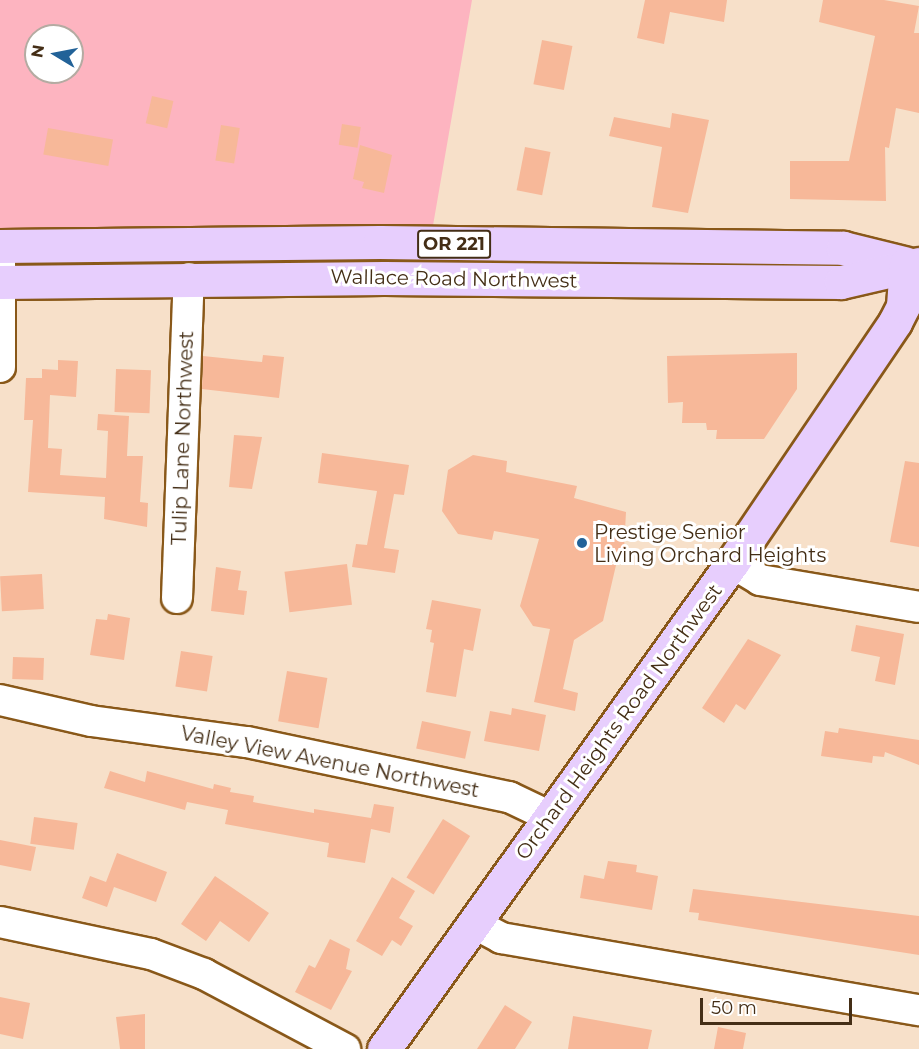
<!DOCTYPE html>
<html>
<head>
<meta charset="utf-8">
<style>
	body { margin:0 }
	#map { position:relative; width:919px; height:1049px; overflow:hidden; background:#f7e0c9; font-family:Montserrat,sans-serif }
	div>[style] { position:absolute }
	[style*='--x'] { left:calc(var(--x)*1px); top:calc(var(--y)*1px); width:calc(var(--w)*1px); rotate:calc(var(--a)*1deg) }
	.green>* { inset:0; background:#fdb4c0 }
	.building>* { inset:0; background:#f7b899; transform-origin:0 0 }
	.roads { filter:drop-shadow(2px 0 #895819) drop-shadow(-2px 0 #895819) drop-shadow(0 2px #895819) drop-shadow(0 -2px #895819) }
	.minor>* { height:30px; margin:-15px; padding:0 15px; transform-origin:15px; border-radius:15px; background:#fff }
	.major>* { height:33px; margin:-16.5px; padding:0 16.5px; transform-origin:16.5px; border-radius:16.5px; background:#e7cefd }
	.dots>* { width:16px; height:16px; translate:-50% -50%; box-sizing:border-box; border:3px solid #fff; border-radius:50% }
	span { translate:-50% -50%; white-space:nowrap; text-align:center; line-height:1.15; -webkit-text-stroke:6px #fff; paint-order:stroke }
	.shield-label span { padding:2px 4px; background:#fff; border:2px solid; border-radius:4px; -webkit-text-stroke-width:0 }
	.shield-label { font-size:18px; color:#442e16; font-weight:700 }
	.street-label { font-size:20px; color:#442e16 }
	.poi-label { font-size:20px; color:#442e16 }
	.left { translate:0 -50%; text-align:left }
	.north { position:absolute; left:24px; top:24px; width:60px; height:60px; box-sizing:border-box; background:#fff; border:2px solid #b4aba2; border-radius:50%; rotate:280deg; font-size:16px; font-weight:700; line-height:24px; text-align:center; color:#442e16 }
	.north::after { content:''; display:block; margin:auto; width:21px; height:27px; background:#226298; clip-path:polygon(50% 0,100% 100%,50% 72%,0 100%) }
	.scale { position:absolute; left:700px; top:998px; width:152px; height:27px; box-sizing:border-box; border:3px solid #442e16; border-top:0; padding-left:8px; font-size:18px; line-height:21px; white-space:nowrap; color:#442e16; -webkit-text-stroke:4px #fff; paint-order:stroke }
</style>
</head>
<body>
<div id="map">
	<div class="green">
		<div style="clip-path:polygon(evenodd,0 0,472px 0,431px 237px,0 246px,0 0,36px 36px,72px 36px,72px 72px,36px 72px,36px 36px)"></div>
	</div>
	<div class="building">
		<div style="clip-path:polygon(645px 0,727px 0,724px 22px,670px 12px,664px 44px,637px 38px)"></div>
		<div style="clip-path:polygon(823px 0,884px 0,919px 6px,914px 33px,919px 33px,919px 113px,896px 108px,889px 148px,885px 147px,886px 201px,790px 199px,790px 161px,849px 161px,875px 36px,819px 22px)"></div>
		<div style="left:542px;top:40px;width:31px;height:45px;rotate:11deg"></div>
		<div style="left:152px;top:96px;width:22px;height:28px;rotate:13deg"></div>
		<div style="clip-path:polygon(672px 113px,709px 120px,688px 213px,652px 207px,662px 147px,609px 136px,614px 117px,670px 128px)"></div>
		<div style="left:342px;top:124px;width:19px;height:21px;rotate:9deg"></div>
		<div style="left:221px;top:125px;width:19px;height:36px;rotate:9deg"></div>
		<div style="left:48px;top:128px;width:66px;height:27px;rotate:10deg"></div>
		<div style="clip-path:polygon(360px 145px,392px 155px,384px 193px,362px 188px,364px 182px,353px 179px)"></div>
		<div style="left:525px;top:147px;width:26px;height:44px;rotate:11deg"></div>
		<div style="clip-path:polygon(797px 353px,797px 389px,764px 439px,716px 439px,717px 430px,707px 430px,706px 423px,682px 423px,683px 402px,668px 403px,667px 356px)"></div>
		<div style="clip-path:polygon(263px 355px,284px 357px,279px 398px,202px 389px,203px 356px,262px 362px)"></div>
		<div style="clip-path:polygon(58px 360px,78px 361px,76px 397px,50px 395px,48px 448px,62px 449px,60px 475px,106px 478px,108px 431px,97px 430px,98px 414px,129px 416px,127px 456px,143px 456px,140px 502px,148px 503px,147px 527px,104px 519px,105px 497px,28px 492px,33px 420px,24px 420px,26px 378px,42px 378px,42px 369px,58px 370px)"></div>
		<div style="left:116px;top:369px;width:35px;height:43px;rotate:2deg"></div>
		<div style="clip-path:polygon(234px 435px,262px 437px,252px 489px,229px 487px)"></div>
		<div style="clip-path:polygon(322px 453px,409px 465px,404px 495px,394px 494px,384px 548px,399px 550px,395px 573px,352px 567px,356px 544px,367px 545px,377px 491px,318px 483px)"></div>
		<div style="clip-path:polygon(473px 455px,507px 461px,506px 472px,577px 486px,574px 498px,626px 512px,624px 549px,620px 548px,603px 621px,574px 640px,563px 689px,578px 693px,575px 711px,534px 702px,550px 629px,533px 626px,520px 606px,539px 539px,494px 531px,492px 540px,458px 534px,442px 511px,448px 470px)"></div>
		<div style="clip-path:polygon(905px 461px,919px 463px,919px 547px,890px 542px)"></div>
		<div style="left:347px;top:564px;width:41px;height:63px;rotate:83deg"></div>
		<div style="clip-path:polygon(216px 567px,241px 571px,238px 590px,247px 591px,244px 615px,211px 611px)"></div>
		<div style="left:42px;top:574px;width:35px;height:42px;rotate:87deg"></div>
		<div style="clip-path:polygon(432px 600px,481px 609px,473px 651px,464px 649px,456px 697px,426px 692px,434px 643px,430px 642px,432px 630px,426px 629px)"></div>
		<div style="clip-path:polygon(108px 614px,130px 618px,124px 660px,90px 655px,96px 619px,107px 620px)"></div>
		<div style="clip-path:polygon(856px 625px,904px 634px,895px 685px,875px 681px,880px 657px,851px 651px)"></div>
		<div style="clip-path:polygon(748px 639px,781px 655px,745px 710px,736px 704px,724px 723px,702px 708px)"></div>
		<div style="left:181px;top:651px;width:32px;height:36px;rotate:9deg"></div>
		<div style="left:13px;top:657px;width:31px;height:22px;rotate:2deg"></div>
		<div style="left:287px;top:671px;width:41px;height:51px;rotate:10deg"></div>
		<div style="clip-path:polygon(512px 708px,546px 715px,539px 751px,484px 741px,490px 711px,511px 715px)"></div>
		<div style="left:422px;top:721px;width:50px;height:28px;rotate:12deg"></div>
		<div style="clip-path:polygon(839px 728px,919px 740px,919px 765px,885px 752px,884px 757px,873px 756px,872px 763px,821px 756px,825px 731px,838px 733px)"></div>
		<div style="clip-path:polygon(110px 771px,145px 782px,147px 771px,213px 789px,214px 784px,231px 788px,230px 792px,254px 796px,253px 802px,314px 813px,314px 809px,371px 818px,374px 804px,394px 807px,390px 833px,371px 829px,365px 863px,327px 857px,329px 843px,225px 824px,228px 810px,187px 802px,185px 810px,104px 788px)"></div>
		<div style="left:34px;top:817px;width:44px;height:27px;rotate:8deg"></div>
		<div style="left:443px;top:819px;width:32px;height:69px;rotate:32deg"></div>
		<div style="clip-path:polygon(0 840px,36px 847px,31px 871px,0 865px)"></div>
		<div style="clip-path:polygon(117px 853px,167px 872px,156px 902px,114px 887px,107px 907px,82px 898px,90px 876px,106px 882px)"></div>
		<div style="clip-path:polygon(608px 861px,637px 865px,636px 872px,658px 876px,652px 910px,580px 898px,584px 875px,604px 879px)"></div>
		<div style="clip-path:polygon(215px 876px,269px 913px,249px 942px,220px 921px,206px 941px,181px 924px)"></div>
		<div style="clip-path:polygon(392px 877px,415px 891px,399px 918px,413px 926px,401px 946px,392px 940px,382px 956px,356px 941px)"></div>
		<div style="clip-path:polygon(693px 889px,919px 916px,919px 955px,698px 920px,699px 913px,689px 912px)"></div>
		<div style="clip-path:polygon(330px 939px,350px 949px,346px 969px,352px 971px,331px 1010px,295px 992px,309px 965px,315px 968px)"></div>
		<div style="clip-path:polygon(0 997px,30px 1003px,23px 1039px,0 1034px)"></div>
		<div style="clip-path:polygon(505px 1005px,532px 1022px,515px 1049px,477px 1049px)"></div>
		<div style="clip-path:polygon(145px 1014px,145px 1049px,120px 1049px,116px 1017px)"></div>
		<div style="clip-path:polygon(573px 1016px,652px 1030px,648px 1049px,568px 1049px)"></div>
		<div style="clip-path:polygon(718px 1027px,746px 1033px,743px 1049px,714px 1049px)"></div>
	</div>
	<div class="roads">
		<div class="minor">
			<div style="--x:0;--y:250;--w:117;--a:90"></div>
			<div style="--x:732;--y:563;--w:33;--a:31"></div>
			<div style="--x:760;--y:580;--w:161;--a:9.6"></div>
			<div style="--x:177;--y:598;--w:320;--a:-87.9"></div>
			<div style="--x:0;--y:700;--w:93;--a:13"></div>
			<div style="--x:91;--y:721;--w:157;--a:7.7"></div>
			<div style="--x:247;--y:742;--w:268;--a:11.9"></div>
			<div style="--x:509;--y:797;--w:47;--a:25.5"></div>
			<div style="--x:0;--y:922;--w:154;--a:12"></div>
			<div style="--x:151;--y:954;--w:57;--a:20.7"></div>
			<div style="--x:204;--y:974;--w:160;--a:28"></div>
			<div style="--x:475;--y:924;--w:30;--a:28"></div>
			<div style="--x:501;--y:938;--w:424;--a:9.8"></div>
		</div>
		<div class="major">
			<div style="--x:0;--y:246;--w:380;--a:-0.6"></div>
			<div style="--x:380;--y:242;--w:463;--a:0.7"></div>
			<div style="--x:843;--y:248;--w:63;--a:13.8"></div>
			<div style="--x:0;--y:282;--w:384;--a:-0.6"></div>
			<div style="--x:384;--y:278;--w:457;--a:0.5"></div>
			<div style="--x:841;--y:282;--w:80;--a:-13"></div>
			<div style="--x:384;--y:1049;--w:598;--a:-54.4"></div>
			<div style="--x:732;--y:563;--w:291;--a:-55.9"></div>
			<div style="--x:895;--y:322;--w:18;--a:-63"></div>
			<div style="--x:903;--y:306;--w:42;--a:-85.9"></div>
		</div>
	</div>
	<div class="dots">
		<div style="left:582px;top:543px;background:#226298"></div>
	</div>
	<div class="shield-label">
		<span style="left:454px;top:244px">OR 221</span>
	</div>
	<div class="street-label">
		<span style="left:454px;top:279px;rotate:1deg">Wallace Road Northwest</span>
		<span style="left:183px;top:438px;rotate:-88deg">Tulip Lane Northwest</span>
		<span style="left:619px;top:722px;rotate:-54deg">Orchard Heights Road Northwest</span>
		<span style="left:330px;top:762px;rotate:11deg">Valley View Avenue Northwest</span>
	</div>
	<div class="poi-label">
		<span class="left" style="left:594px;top:544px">Prestige Senior<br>Living Orchard Heights</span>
	</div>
	<div class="north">N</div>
	<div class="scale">50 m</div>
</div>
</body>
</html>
